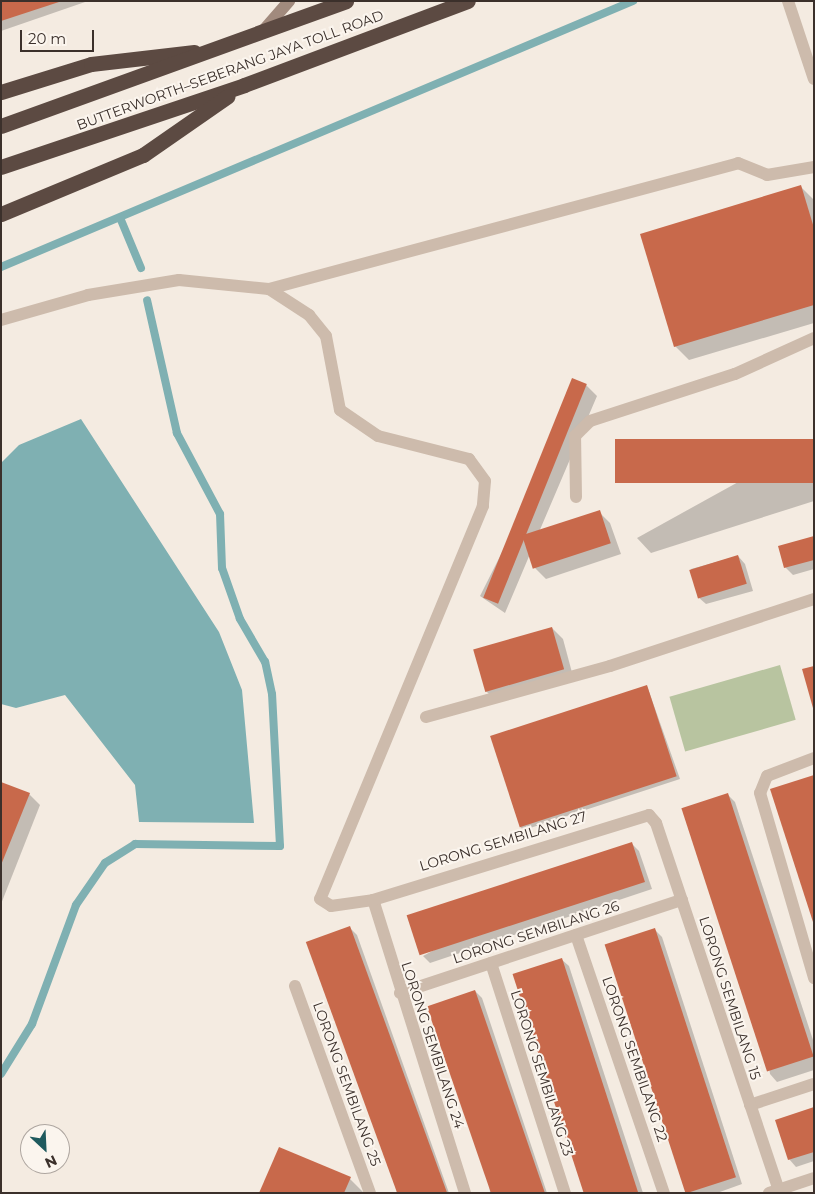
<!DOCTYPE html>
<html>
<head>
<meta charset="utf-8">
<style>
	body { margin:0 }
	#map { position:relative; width:815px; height:1194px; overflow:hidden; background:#f4ebe1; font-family:Montserrat,sans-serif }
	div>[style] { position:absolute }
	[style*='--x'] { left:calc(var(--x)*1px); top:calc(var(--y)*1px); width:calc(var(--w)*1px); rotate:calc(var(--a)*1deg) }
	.green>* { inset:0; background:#b8c4a0; transform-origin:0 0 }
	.water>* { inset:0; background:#7fb0b2 }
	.shadow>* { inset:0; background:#0003 }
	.stream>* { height:8px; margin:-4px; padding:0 4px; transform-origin:4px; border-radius:4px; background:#7fb0b2 }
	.building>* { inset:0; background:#c8694b; transform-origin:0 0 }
	.lane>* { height:12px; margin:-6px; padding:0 6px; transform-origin:6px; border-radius:6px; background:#cdbbac }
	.street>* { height:12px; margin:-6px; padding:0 6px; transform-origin:6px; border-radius:6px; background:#cdbbac }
	.secondary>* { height:12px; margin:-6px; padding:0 6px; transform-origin:6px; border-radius:6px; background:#a18a7d }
	.highway>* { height:15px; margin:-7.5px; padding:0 7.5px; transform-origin:7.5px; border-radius:7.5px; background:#5c4a42 }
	span { translate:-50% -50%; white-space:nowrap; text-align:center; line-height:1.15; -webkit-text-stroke:4px #fbf5ee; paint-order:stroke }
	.street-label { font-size:14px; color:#3b302b }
	.frame { position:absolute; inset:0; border:2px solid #3b302b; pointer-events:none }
	.north { position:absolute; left:20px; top:1124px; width:50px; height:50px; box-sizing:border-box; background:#fbf5ee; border:1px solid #aea6a0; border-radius:50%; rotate:155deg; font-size:14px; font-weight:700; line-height:20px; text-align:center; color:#3b302b }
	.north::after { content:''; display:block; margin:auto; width:18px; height:22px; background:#1f5a5e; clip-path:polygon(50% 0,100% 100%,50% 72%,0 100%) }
	.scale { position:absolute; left:20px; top:30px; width:74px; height:22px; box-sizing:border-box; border:2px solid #3b302b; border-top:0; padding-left:6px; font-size:15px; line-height:18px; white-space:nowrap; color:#3b302b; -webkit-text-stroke:4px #fbf5ee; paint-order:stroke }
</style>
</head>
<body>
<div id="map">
	<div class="green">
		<div style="left:780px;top:665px;width:57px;height:115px;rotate:74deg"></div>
	</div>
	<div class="water">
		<div style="clip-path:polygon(81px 419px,219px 632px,242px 690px,254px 823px,139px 822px,135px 785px,65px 695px,16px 708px,1px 704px,1px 463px,19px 445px)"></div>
	</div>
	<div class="shadow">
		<div style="clip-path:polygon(1px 1px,88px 1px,1px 31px)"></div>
		<div style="clip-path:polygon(801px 187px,814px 200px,814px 323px,689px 360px,675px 346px)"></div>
		<div style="clip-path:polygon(586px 385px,597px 396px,539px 532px,599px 512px,610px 523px,621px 554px,546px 579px,535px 568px,530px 554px,505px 613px,480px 596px)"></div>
		<div style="clip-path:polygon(814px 440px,814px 501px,651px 553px,637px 538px)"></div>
		<div style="clip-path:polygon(814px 537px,814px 569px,793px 575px,785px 567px)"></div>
		<div style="clip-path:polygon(738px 556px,745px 564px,753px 591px,706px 604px,698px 597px,691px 569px)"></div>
		<div style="clip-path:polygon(552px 628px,563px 639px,574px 680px,497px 702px,486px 691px)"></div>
		<div style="clip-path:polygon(647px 686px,680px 779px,524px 830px,520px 827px)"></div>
		<div style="clip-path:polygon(1px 783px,29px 794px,40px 805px,1px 904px)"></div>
		<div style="clip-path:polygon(728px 795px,735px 802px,814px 1043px,814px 1070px,777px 1082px,770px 1074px)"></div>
		<div style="clip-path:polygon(632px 844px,639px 851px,652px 889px,430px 963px,423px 956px)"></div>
		<div style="clip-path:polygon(350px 928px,357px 935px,449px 1193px,397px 1193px)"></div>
		<div style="clip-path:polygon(655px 930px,662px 937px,742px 1184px,717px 1193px,687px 1193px,607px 946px)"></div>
		<div style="clip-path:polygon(561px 959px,569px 966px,643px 1193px,585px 1193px)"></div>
		<div style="clip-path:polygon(475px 991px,482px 998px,547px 1193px,490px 1193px)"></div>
		<div style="clip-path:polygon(814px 1108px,814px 1161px,796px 1167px,789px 1159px)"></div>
		<div style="clip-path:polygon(350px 1179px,364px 1193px,261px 1193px)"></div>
	</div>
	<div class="stream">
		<div style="--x:121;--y:220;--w:52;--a:67.4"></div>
		<div style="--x:1;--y:267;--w:686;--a:-22.83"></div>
		<div style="--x:1;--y:1074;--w:59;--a:-58.2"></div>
		<div style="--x:32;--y:1024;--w:127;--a:-69.7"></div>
		<div style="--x:76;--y:905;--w:51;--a:-55.4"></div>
		<div style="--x:105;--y:863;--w:36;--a:-32"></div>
		<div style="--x:135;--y:844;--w:145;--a:0.8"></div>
		<div style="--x:280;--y:846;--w:152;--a:-93"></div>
		<div style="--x:272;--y:694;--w:33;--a:-102"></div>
		<div style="--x:265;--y:662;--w:50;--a:-120.2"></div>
		<div style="--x:240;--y:619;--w:54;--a:-109.4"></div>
		<div style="--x:222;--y:568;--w:54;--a:-92.1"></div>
		<div style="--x:220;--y:514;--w:92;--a:-118"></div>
		<div style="--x:177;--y:433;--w:136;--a:-102.7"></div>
	</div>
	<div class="building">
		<div style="clip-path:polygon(1px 1px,59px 1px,59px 2px,1px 21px)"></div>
		<div style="clip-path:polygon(801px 185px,814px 228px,814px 305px,674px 347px,640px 234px)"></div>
		<div style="left:572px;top:378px;width:16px;height:237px;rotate:22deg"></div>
		<div style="left:814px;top:439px;width:44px;height:199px;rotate:90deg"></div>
		<div style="left:600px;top:510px;width:35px;height:82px;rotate:72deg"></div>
		<div style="clip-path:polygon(814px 536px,814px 560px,784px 568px,778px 546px)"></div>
		<div style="left:738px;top:555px;width:30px;height:51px;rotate:73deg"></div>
		<div style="left:552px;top:627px;width:44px;height:82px;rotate:74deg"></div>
		<div style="clip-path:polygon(814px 666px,814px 708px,813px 708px,802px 669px)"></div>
		<div style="left:647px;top:685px;width:96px;height:165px;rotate:72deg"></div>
		<div style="clip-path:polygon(814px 775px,814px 922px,813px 922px,770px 789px)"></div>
		<div style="clip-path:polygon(1px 782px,30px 793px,1px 865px)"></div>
		<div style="left:728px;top:793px;width:277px;height:49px;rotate:72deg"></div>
		<div style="left:632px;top:842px;width:42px;height:237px;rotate:72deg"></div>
		<div style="left:350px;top:926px;width:283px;height:47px;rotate:70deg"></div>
		<div style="left:655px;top:928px;width:262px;height:53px;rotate:72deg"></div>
		<div style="left:562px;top:958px;width:247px;height:52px;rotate:72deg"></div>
		<div style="left:475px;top:990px;width:214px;height:51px;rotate:71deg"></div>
		<div style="clip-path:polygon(814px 1107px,814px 1152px,788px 1160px,775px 1120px)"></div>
		<div style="clip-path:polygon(279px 1147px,351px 1177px,344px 1193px,259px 1193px)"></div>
	</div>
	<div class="lane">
		<div style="--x:788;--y:1;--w:82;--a:71.6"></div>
		<div style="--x:269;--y:289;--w:48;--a:33"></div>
		<div style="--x:309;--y:315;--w:27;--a:51"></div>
		<div style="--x:326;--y:336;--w:75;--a:79.3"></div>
		<div style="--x:340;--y:410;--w:46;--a:34.4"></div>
		<div style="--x:378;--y:436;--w:94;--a:14.2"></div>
		<div style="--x:469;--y:459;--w:27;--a:54"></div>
		<div style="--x:485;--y:481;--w:25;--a:95"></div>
		<div style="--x:483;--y:506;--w:425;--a:112.5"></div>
		<div style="--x:320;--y:899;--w:13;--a:32"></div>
		<div style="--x:331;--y:906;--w:42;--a:-8.1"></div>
		<div style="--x:1;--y:320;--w:91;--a:-16"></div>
		<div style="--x:88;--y:295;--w:92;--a:-9.4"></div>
		<div style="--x:179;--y:280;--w:90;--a:5.7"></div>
		<div style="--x:269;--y:289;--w:486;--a:-15"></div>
		<div style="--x:738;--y:163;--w:31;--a:22"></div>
		<div style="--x:767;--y:175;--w:48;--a:-9.7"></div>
		<div style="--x:576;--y:497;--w:61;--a:-90.9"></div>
		<div style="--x:575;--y:436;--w:21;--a:-45"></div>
		<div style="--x:590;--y:421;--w:152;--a:-18"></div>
		<div style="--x:735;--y:374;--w:87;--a:-24.5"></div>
		<div style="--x:426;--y:717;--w:191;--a:-15.5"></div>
		<div style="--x:610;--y:666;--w:215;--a:-18.2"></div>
	</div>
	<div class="street">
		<div style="--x:814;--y:758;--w:50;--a:159"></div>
		<div style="--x:767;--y:776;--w:18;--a:112"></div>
		<div style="--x:760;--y:793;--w:193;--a:73.7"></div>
		<div style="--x:576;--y:935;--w:273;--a:71.2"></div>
		<div style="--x:491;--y:963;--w:242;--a:72.2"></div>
		<div style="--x:295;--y:986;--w:220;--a:70.1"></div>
		<div style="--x:400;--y:993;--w:297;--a:-18.3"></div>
		<div style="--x:750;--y:1105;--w:67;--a:-18.2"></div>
		<div style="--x:465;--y:1193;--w:307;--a:-107.4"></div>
		<div style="--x:373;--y:900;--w:289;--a:-17.1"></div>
		<div style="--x:649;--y:815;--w:11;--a:49"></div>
		<div style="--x:656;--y:823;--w:390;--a:71.5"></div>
		<div style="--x:769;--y:1193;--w:47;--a:-18.4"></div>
	</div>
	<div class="secondary">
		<div style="--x:263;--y:31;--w:40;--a:-49"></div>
	</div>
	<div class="highway">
		<div style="--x:1;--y:92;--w:94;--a:-17.3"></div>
		<div style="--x:91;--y:64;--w:104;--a:-6.6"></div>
		<div style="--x:1;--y:126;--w:367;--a:-19.9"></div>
		<div style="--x:1;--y:167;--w:256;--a:-18.6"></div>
		<div style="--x:244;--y:85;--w:239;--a:-20.6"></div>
		<div style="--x:1;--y:214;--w:154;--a:-22.6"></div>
		<div style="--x:143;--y:155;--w:103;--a:-34.8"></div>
	</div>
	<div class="street-label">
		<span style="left:230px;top:70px;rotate:-20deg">BUTTERWORTH–SEBERANG JAYA TOLL ROAD</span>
		<span style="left:503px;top:841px;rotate:-17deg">LORONG SEMBILANG 27</span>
		<span style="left:536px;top:932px;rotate:-18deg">LORONG SEMBILANG 26</span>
		<span style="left:730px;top:998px;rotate:72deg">LORONG SEMBILANG 15</span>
		<span style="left:433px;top:1045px;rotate:72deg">LORONG SEMBILANG 24</span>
		<span style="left:635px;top:1059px;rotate:71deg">LORONG SEMBILANG 22</span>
		<span style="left:542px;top:1073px;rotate:72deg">LORONG SEMBILANG 23</span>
		<span style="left:347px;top:1084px;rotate:70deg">LORONG SEMBILANG 25</span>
	</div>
	<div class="frame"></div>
	<div class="north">N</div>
	<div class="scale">20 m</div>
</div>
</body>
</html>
